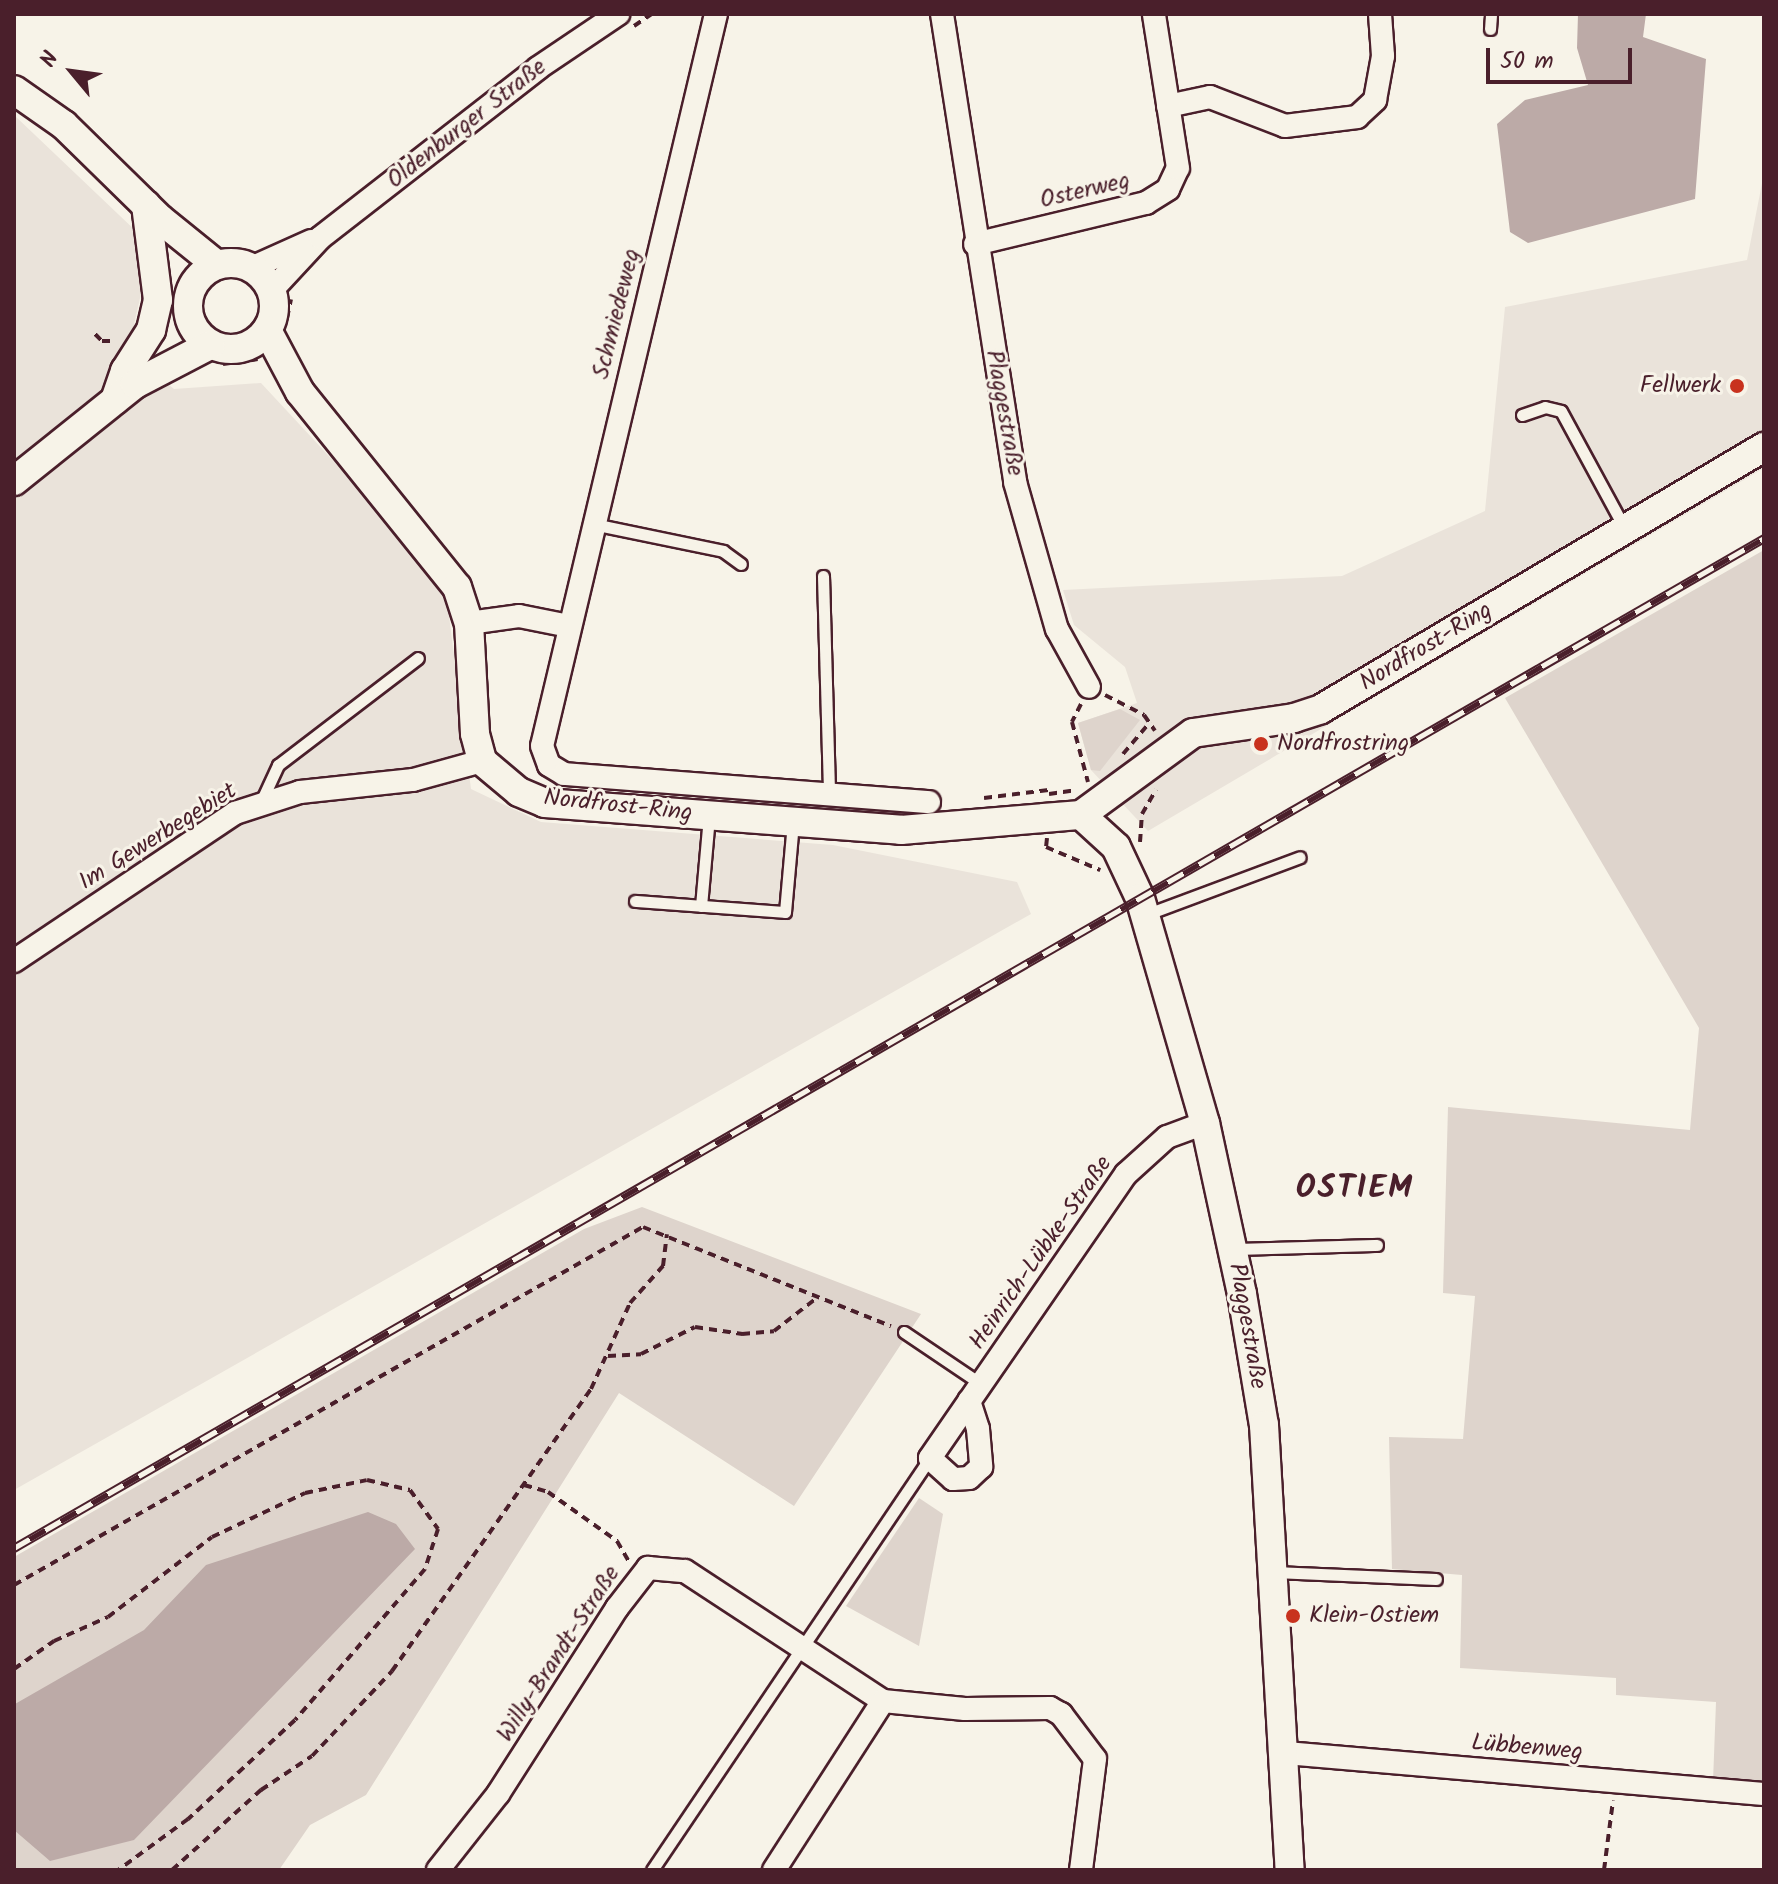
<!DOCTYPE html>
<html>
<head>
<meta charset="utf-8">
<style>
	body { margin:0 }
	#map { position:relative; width:1778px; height:1884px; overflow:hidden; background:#f7f3e8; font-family:Kalam,sans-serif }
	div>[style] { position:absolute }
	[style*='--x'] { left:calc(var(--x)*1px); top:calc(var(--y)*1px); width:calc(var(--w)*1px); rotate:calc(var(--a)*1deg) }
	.built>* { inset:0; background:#eae3da }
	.green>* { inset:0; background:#ded4cc }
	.water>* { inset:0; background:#bcaaa7 }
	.path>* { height:4px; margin-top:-2px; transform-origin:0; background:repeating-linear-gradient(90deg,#4a1f2b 0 8px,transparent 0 14px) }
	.roads { filter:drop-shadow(2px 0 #4a1f2b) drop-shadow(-2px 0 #4a1f2b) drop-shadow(0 2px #4a1f2b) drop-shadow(0 -2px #4a1f2b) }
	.service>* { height:11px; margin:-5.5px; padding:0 5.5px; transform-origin:5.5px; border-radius:5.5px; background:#f7f3e8 }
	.minor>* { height:22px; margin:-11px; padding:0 11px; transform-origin:11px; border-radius:11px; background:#f7f3e8 }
	.tertiary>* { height:28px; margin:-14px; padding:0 14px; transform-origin:14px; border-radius:14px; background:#f7f3e8 }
	.tertiary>.ring { margin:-14px; padding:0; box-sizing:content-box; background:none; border:28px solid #f7f3e8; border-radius:50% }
	.rail>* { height:9px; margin-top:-4.5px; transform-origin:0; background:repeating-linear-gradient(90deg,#f7f3e8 0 18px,#4a1f2b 0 36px); box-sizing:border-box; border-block:2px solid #4a1f2b }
	.dots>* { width:22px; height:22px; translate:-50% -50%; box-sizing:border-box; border:4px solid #f7f3e8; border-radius:50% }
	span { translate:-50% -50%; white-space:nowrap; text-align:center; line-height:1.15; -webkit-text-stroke:6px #f7f3e8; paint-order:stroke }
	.street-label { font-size:24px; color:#4a1f2b }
	.poi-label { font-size:24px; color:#4a1f2b }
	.right { translate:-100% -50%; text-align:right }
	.left { translate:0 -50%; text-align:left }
	.district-label { font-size:32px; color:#4a1f2b; font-weight:700; letter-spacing:2px }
	.frame { position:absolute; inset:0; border:16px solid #4a1f2b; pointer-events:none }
	.north { position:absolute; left:32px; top:32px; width:80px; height:80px; -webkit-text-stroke:6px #f7f3e8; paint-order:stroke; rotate:299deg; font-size:22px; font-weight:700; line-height:32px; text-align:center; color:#4a1f2b }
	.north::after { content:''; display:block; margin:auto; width:28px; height:36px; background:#4a1f2b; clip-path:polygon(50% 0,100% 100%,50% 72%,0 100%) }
	.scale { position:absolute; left:1486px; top:48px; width:146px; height:36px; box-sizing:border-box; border:4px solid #4a1f2b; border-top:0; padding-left:10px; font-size:24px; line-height:28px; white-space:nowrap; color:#4a1f2b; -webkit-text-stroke:6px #f7f3e8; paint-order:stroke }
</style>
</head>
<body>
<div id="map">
	<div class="built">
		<div style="clip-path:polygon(14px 115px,139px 234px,145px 276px,128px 351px,174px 389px,261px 383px,393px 525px,447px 600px,471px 789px,541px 822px,833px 845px,1017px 882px,1031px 914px,14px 1490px)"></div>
		<div style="clip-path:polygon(1764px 173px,1764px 468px,1148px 831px,1091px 770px,1078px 723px,1137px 703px,1125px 667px,1074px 625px,1063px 590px,1342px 576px,1485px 511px,1505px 307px,1747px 260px)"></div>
	</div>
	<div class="green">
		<div style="clip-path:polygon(1764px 550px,1764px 1786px,1713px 1782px,1716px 1702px,1616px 1695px,1616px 1678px,1460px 1668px,1462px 1575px,1392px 1569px,1389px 1437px,1463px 1439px,1475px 1296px,1443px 1293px,1448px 1107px,1690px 1130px,1699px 1028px,1505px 698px)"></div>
		<div style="clip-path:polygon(1120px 709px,1140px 720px,1100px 771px,1091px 770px,1078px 723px)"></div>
		<div style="clip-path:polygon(642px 1207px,921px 1314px,794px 1506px,619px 1393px,366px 1795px,310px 1825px,279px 1870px,14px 1870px,14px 1557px,584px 1229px)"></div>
		<div style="clip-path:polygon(919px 1498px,943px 1514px,919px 1646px,846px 1606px)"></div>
	</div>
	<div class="water">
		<div style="clip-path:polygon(1578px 14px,1646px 14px,1643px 37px,1706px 59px,1695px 199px,1528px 243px,1510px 232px,1497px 124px,1525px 100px,1588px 85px,1577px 48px)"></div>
		<div style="clip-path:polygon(368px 1512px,396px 1524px,415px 1549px,134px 1840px,50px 1861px,14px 1830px,15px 1704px,144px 1630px,206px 1565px)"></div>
	</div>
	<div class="path">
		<div style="--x:634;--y:26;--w:22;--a:-34"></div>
		<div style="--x:287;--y:318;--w:19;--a:-78"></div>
		<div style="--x:95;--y:334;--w:10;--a:45"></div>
		<div style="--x:102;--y:341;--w:13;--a:0"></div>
		<div style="--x:223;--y:364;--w:35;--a:-8"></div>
		<div style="--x:1105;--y:695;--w:44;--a:27.1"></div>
		<div style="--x:1144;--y:715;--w:19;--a:55"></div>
		<div style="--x:1081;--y:704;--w:20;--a:117"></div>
		<div style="--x:1072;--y:722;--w:62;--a:75.1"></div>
		<div style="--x:1123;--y:754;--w:42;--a:-49.8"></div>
		<div style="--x:1049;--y:794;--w:28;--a:-8"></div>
		<div style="--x:984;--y:798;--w:65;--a:-7"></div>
		<div style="--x:1047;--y:838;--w:9;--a:96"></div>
		<div style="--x:1046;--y:847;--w:59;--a:23.1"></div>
		<div style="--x:1140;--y:842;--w:28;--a:-86"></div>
		<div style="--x:1142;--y:814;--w:28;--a:-60"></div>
		<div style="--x:608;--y:1356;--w:33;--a:-3"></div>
		<div style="--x:641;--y:1354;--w:60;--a:-26.6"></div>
		<div style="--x:695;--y:1327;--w:48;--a:8.5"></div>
		<div style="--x:742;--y:1334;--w:32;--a:-5"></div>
		<div style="--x:774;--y:1331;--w:56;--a:-37.7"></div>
		<div style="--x:524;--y:1485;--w:25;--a:16"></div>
		<div style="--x:548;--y:1492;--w:85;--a:35.4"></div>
		<div style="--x:617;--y:1541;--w:24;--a:60"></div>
		<div style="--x:14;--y:1585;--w:724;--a:-29.65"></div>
		<div style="--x:643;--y:1227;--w:267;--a:21.8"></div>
		<div style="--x:14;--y:1669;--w:49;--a:-35"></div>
		<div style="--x:54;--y:1641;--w:59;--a:-24"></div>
		<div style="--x:108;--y:1617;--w:131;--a:-37.6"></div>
		<div style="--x:212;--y:1537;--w:103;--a:-25.3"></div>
		<div style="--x:305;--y:1493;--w:63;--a:-11.8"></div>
		<div style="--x:367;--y:1480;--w:44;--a:13.1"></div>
		<div style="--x:410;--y:1490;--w:48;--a:54.3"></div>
		<div style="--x:438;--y:1529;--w:42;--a:108"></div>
		<div style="--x:425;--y:1569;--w:199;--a:130.7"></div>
		<div style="--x:295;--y:1720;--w:146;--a:137.2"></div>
		<div style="--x:188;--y:1819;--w:87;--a:143.9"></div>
		<div style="--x:172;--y:1870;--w:120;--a:-42"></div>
		<div style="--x:261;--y:1790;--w:61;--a:-33.7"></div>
		<div style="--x:312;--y:1756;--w:117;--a:-46.7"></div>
		<div style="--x:392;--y:1671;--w:345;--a:-54.8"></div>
		<div style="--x:591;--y:1389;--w:94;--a:-65.6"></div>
		<div style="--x:630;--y:1303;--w:50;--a:-48.3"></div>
		<div style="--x:663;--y:1266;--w:32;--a:-83"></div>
		<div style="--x:1604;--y:1870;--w:70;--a:-82.6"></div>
	</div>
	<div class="roads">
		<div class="service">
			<div style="--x:1490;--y:29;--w:15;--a:-86"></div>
			<div style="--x:1522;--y:415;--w:24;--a:-19"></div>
			<div style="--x:1545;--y:407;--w:16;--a:14"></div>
			<div style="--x:1561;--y:411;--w:134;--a:61.5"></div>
			<div style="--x:593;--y:524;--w:133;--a:11.7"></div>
			<div style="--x:723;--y:551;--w:22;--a:36"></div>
			<div style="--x:823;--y:576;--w:218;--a:88.4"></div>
			<div style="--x:260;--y:804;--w:43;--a:-65.2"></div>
			<div style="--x:278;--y:765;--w:176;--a:-37.4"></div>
			<div style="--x:635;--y:901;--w:150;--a:4.2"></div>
			<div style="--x:785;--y:912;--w:89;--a:-84.9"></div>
			<div style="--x:701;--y:906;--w:90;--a:-84.9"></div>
			<div style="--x:1145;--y:915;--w:165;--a:-20.5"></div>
			<div style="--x:1233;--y:1249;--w:144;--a:-1.6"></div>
			<div style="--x:904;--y:1332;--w:93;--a:34"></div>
			<div style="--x:1274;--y:1572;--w:162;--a:2.5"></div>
			<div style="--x:652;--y:1870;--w:497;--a:-56"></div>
		</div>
		<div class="minor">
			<div style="--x:716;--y:14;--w:752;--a:103.37"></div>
			<div style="--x:542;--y:746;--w:20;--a:70"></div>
			<div style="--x:549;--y:765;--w:17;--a:31"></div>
			<div style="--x:564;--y:774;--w:366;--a:4.4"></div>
			<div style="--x:942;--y:14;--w:474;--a:81.1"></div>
			<div style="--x:1015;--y:482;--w:153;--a:74.1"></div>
			<div style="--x:1057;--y:629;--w:66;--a:61.1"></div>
			<div style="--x:1168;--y:106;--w:43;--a:-12.1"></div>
			<div style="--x:1210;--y:97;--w:80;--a:21.1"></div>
			<div style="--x:1285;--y:126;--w:73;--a:-7.1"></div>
			<div style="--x:1357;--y:117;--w:25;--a:-43"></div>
			<div style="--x:1375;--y:100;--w:45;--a:-79.7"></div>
			<div style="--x:1383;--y:56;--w:42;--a:-94.1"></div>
			<div style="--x:975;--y:244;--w:176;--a:-13.5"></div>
			<div style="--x:1146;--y:203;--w:26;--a:-32"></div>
			<div style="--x:1168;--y:189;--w:23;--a:-65"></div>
			<div style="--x:1178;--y:168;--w:156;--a:-98.9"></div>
			<div style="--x:251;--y:268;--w:66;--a:-24.2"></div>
			<div style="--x:271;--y:291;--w:72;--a:-47.2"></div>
			<div style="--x:320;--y:238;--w:276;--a:-37.9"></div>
			<div style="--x:538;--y:68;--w:97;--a:-34"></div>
			<div style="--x:469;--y:623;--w:50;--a:-8"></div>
			<div style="--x:519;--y:616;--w:51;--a:11.3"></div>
			<div style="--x:14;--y:961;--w:266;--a:-33.8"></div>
			<div style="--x:235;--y:813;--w:68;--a:-17.9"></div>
			<div style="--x:300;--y:792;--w:114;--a:-6.1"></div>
			<div style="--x:413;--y:780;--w:72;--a:-15.4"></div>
			<div style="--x:969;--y:1401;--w:29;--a:72"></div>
			<div style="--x:978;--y:1429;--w:38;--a:85"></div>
			<div style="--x:981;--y:1467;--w:16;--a:137"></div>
			<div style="--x:969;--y:1478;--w:16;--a:176"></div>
			<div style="--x:953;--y:1479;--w:31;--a:-138"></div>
			<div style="--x:930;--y:1458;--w:345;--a:-55.4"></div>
			<div style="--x:1126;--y:1174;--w:55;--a:-42.1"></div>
			<div style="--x:1167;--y:1137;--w:40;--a:-20.2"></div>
			<div style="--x:883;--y:1701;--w:82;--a:5.6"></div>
			<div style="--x:965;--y:1709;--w:85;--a:-0.7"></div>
			<div style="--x:1050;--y:1708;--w:13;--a:29"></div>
			<div style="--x:1061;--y:1714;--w:56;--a:52.9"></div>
			<div style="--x:1095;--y:1759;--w:112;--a:97.2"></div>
			<div style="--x:1285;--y:1753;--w:481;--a:4.9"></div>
			<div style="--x:438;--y:1870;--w:97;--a:-51.7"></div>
			<div style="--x:498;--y:1794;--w:221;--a:-57.4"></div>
			<div style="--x:617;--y:1608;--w:51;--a:-52.2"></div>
			<div style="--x:648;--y:1568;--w:37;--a:5"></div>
			<div style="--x:685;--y:1571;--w:237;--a:33.3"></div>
			<div style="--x:883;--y:1701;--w:201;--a:122.8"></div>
		</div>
		<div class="tertiary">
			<div style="--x:14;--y:90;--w:61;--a:35"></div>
			<div style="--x:64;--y:125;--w:134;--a:44.4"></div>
			<div style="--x:160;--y:219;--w:73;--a:38.9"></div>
			<div class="ring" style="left:188px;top:263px;width:58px;height:58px"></div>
			<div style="--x:267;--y:330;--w:70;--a:62"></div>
			<div style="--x:300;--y:392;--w:250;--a:51.2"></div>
			<div style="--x:457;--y:587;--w:38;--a:72"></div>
			<div style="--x:469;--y:623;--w:111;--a:86.9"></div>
			<div style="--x:475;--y:734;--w:28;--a:75"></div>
			<div style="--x:482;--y:761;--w:48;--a:40"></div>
			<div style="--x:519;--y:792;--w:28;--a:23"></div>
			<div style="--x:545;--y:803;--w:357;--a:4.3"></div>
			<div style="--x:901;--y:830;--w:181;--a:-4.8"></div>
			<div style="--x:1081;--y:815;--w:139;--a:-36.2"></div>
			<div style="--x:1193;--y:733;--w:102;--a:-8.4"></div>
			<div style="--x:1294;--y:718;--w:28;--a:-18"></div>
			<div style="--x:1321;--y:709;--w:515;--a:-30.6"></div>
			<div style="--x:115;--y:400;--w:31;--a:-71"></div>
			<div style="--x:125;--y:371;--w:49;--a:-57.6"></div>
			<div style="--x:151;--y:330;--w:31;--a:-77"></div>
			<div style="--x:158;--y:300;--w:96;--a:-97.2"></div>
			<div style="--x:14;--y:481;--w:155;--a:-38.7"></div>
			<div style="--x:135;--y:384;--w:85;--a:-27.5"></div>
			<div style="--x:1081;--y:815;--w:47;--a:42.4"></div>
			<div style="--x:1116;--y:847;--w:56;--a:64.8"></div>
			<div style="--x:1140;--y:898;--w:234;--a:73.9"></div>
			<div style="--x:1205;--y:1123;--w:175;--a:77.8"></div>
			<div style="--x:1242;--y:1294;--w:133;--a:80.5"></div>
			<div style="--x:1264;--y:1425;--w:446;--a:86.7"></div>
		</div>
	</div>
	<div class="rail">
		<div style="--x:14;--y:1548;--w:2021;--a:-29.99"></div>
	</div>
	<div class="dots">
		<div style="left:1737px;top:386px;background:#c8321e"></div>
		<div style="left:1261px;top:744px;background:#c8321e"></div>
		<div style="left:1293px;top:1616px;background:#c8321e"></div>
	</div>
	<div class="street-label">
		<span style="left:467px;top:124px;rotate:-38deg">Oldenburger Straße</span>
		<span style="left:1085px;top:191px;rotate:-13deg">Osterweg</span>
		<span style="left:617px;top:314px;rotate:-76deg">Schmiedeweg</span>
		<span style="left:1004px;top:413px;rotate:80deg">Plaggestraße</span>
		<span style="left:1426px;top:647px;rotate:-31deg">Nordfrost-Ring</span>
		<span style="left:618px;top:806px;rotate:6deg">Nordfrost-Ring</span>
		<span style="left:158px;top:837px;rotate:-32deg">Im Gewerbegebiet</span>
		<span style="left:1041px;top:1253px;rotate:-55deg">Heinrich-Lübke-Straße</span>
		<span style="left:1247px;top:1326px;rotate:80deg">Plaggestraße</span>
		<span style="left:559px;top:1654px;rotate:-57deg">Willy-Brandt-Straße</span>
		<span style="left:1527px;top:1748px;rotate:5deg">Lübbenweg</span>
	</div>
	<div class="poi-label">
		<span class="right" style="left:1721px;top:386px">Fellwerk</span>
		<span class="left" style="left:1277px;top:744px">Nordfrostring</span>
		<span class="left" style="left:1309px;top:1616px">Klein-Ostiem</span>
	</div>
	<div class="district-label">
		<span style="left:1355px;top:1189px">OSTIEM</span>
	</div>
	<div class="frame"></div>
	<div class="north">N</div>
	<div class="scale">50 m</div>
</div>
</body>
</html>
